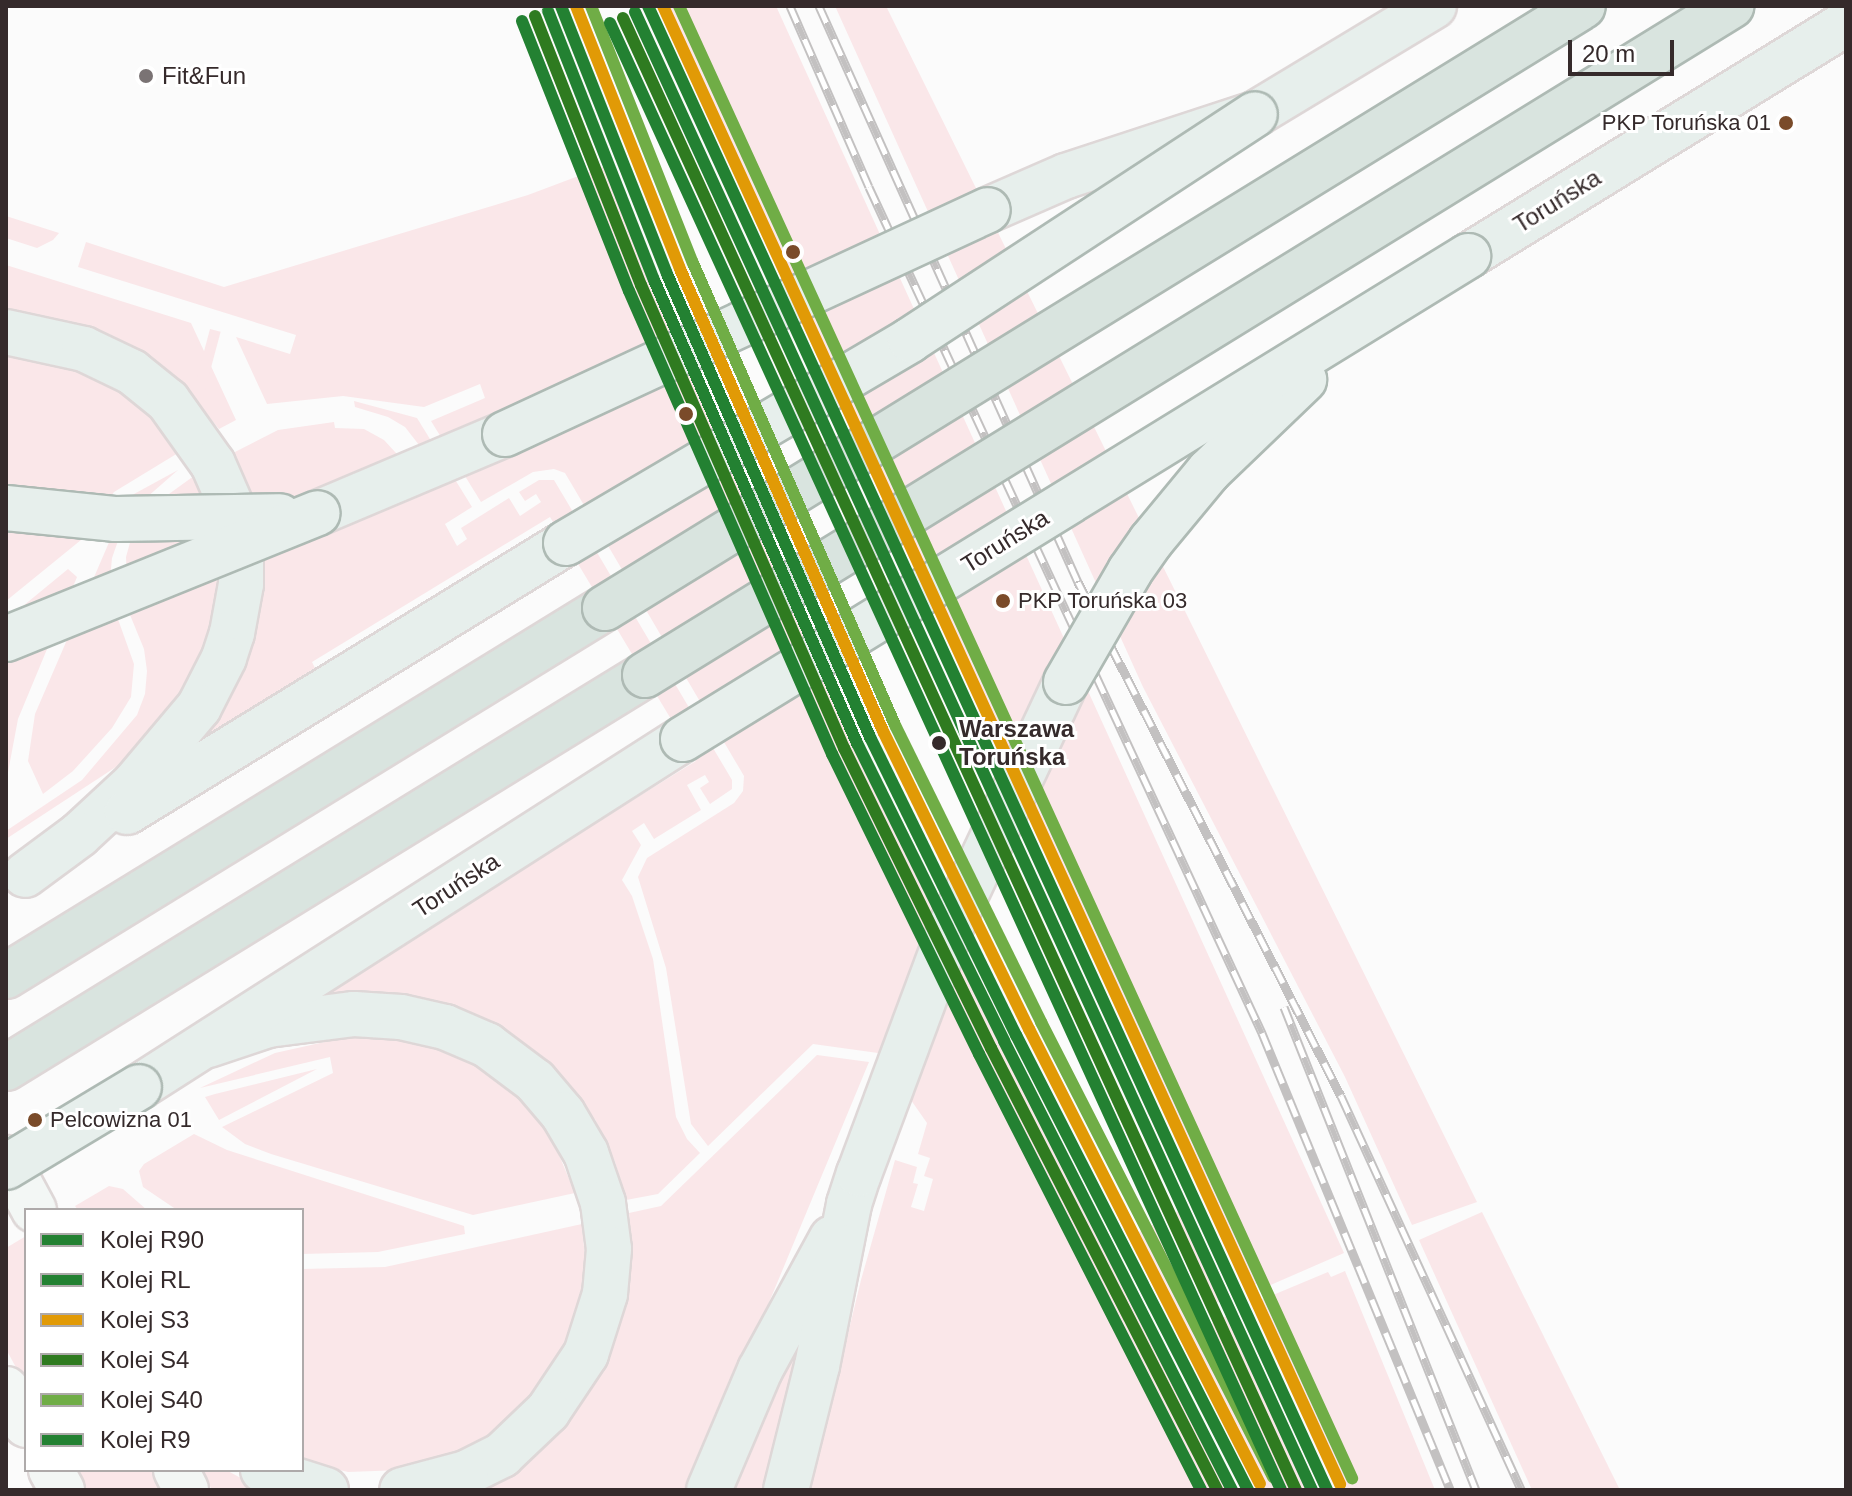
<!DOCTYPE html>
<html>
<head>
<meta charset="utf-8">
<style>
	body { margin:0 }
	#map { position:relative; width:1852px; height:1496px; overflow:hidden; background:#fbfbfb; font-family:Helvetica,sans-serif }
	div>[style] { position:absolute }
	[style*='--x'] { left:calc(var(--x)*1px); top:calc(var(--y)*1px); width:calc(var(--w)*1px); rotate:calc(var(--a)*1deg) }
	.green>* { inset:0; background:#fae7e9; transform-origin:0 0 }
	.roads { filter:drop-shadow(2px 0 #ded7d7) drop-shadow(-2px 0 #ded7d7) drop-shadow(0 2px #ded7d7) drop-shadow(0 -2px #ded7d7) }
	.secondary>* { height:44px; margin:-22px; padding:0 22px; transform-origin:22px; border-radius:22px; background:#f3f7f5 }
	.primary>* { height:44px; margin:-22px; padding:0 22px; transform-origin:22px; border-radius:22px; background:#e7efec }
	.highway>* { height:44px; margin:-22px; padding:0 22px; transform-origin:22px; border-radius:22px; background:#d9e4df }
	.rail>* { height:9px; margin-top:-4.5px; transform-origin:0; background:repeating-linear-gradient(90deg,#fff 0 18px,#c3c1c1 0 36px); box-sizing:border-box; border-block:2px solid #c3c1c1 }
	.bridges { filter:drop-shadow(2px 0 #aebab4) drop-shadow(-2px 0 #aebab4) drop-shadow(0 2px #aebab4) drop-shadow(0 -2px #aebab4) }
	.primary-bridge>* { height:44px; margin:-22px; padding:0 22px; transform-origin:22px; border-radius:22px; background:#e7efec }
	.highway-bridge>* { height:44px; margin:-22px; padding:0 22px; transform-origin:22px; border-radius:22px; background:#d9e4df }
	.rail-1>* { height:12px; margin:-6px; padding:0 6px; transform-origin:6px; border-radius:6px; background:#238132 }
	.rail-2>* { height:12px; margin:-6px; padding:0 6px; transform-origin:6px; border-radius:6px; background:#238132 }
	.rail-3>* { height:12px; margin:-6px; padding:0 6px; transform-origin:6px; border-radius:6px; background:#e19a06 }
	.rail-4>* { height:12px; margin:-6px; padding:0 6px; transform-origin:6px; border-radius:6px; background:#2f7b20 }
	.rail-5>* { height:12px; margin:-6px; padding:0 6px; transform-origin:6px; border-radius:6px; background:#70ad46 }
	.rail-6>* { height:12px; margin:-6px; padding:0 6px; transform-origin:6px; border-radius:6px; background:#238132 }
	.dots>* { width:22px; height:22px; translate:-50% -50%; box-sizing:border-box; border:4px solid #fff; border-radius:50% }
	span { translate:-50% -50%; white-space:nowrap; text-align:center; line-height:1.15; -webkit-text-stroke:6px #fff; paint-order:stroke }
	.bus-label { font-size:22px; color:#352a2b }
	.right { translate:-100% -50%; text-align:right }
	.left { translate:0 -50%; text-align:left }
	.poi-label { font-size:24px; color:#352a2b }
	.street-label { font-size:24px; color:#352a2b }
	.stop-label { font-size:24px; color:#352a2b; font-weight:700 }
	.frame { position:absolute; inset:0; border:8px solid #352a2b; pointer-events:none }
	.legend { position:absolute; left:24px; top:1208px; width:280px; height:264px; box-sizing:border-box; background:#fff; border:2px solid #aeaaaa; margin:0; padding:10px 14px; list-style:none; font-size:24px; color:#352a2b }
	.legend li { display:flex; align-items:center; gap:16px; height:40px }
	.legend b { width:40px; border:2px solid #aeaaaa }
	.scale { position:absolute; left:1568px; top:40px; width:106px; height:36px; box-sizing:border-box; border:4px solid #352a2b; border-top:0; padding-left:10px; font-size:24px; line-height:28px; white-space:nowrap; color:#352a2b; -webkit-text-stroke:6px #fff; paint-order:stroke }
</style>
</head>
<body>
<div id="map">
	<div class="green">
		<div style="clip-path:polygon(662px 6px,776px 6px,1344px 1253px,1266px 1287px,1263px 1281px,1250px 1287px)"></div>
		<div style="clip-path:polygon(835px 6px,886px 6px,1477px 1202px,1412px 1225px,1345px 1077px,1143px 687px)"></div>
		<div style="clip-path:polygon(605px 166px,878px 795px,1229px 1490px,810px 1490px,861px 1280px,895px 1160px,917px 1167px,913px 1183px,918px 1184px,911px 1207px,924px 1211px,933px 1179px,924px 1176px,930px 1158px,918px 1154px,927px 1123px,878px 1053px,813px 1044px,708px 1146px,691px 1124px,666px 968px,638px 877px,647px 858px,734px 803px,743px 791px,744px 776px,565px 473px,554px 469px,533px 472px,481px 502px,431px 421px,485px 398px,480px 384px,424px 407px,343px 396px,267px 404px,236px 337px,290px 354px,296px 335px,78px 267px,86px 242px,224px 287px,528px 195px)"></div>
		<div style="clip-path:polygon(6px 216px,59px 233px,53px 240px,37px 248px,6px 238px)"></div>
		<div style="clip-path:polygon(6px 265px,191px 323px,236px 420px,219px 429px,182px 384px,177px 388px,6px 318px)"></div>
		<div style="left:210px;top:329px;width:11px;height:91px;rotate:15deg"></div>
		<div style="clip-path:polygon(6px 351px,91px 369px,155px 413px,151px 419px,178px 453px,114px 492px,81px 540px,6px 601px)"></div>
		<div style="clip-path:polygon(354px 401px,417px 418px,472px 507px,445px 524px,457px 546px,467px 539px,461px 528px,509px 498px,520px 516px,541px 502px,536px 494px,525px 501px,519px 492px,539px 480px,554px 480px,732px 780px,732px 789px,710px 804px,700px 788px,709px 782px,705px 775px,687px 785px,701px 810px,654px 839px,644px 823px,632px 831px,641px 845px,622px 880px,632px 896px,653px 959px,676px 1117px,687px 1139px,700px 1153px,658px 1194px,626px 1200px,615px 1162px,595px 1119px,590px 1121px,563px 1082px,314px 997px,696px 761px,550px 517px,312px 662px,315px 668px,205px 736px,203px 732px,253px 500px,233px 453px,278px 430px,334px 422px,335px 428px,364px 429px,384px 440px,396px 453px,412px 487px,434px 479px,419px 445px,405px 427px,388px 417px,355px 407px)"></div>
		<div style="clip-path:polygon(178px 470px,146px 498px,119px 538px,112px 558px,110px 579px,114px 608px,134px 664px,131px 697px,112px 728px,73px 771px,43px 794px,28px 761px,35px 714px,126px 503px,134px 494px)"></div>
		<div style="clip-path:polygon(198px 473px,221px 578px,215px 622px,188px 691px,125px 761px,6px 839px,6px 831px,82px 780px,137px 715px,145px 694px,147px 671px,144px 649px,128px 610px,126px 557px,131px 539px,162px 499px)"></div>
		<div style="clip-path:polygon(68px 569px,77px 577px,18px 719px,6px 783px,6px 620px)"></div>
		<div style="clip-path:polygon(356px 1035px,385px 1036px,445px 1049px,472px 1061px,524px 1098px,558px 1140px,554px 1143px,575px 1193px,473px 1215px,271px 1154px,245px 1144px,222px 1127px,333px 1073px,330px 1057px,200px 1088px,275px 1053px)"></div>
		<div style="clip-path:polygon(817px 1055px,869px 1062px,691px 1490px,475px 1490px,560px 1428px,595px 1381px,608px 1353px,628px 1271px,631px 1271px,629px 1213px,661px 1206px)"></div>
		<div style="clip-path:polygon(317px 1069px,219px 1120px,205px 1097px,215px 1094px)"></div>
		<div style="clip-path:polygon(194px 1134px,227px 1150px,464px 1226px,465px 1234px,378px 1252px,302px 1254px,302px 1210px,177px 1210px,143px 1187px,139px 1171px,144px 1164px)"></div>
		<div style="clip-path:polygon(109px 1186px,123px 1189px,147px 1210px,78px 1210px,75px 1206px)"></div>
		<div style="left:1188px;top:1207px;width:99px;height:21px;rotate:65deg"></div>
		<div style="clip-path:polygon(1482px 1212px,1620px 1490px,1532px 1490px,1419px 1240px)"></div>
		<div style="clip-path:polygon(1156px 1223px,1205px 1327px,1236px 1311px,1317px 1490px,1259px 1490px,1129px 1237px)"></div>
		<div style="clip-path:polygon(582px 1224px,587px 1281px,573px 1333px,543px 1388px,507px 1425px,457px 1455px,402px 1470px,348px 1472px,302px 1461px,302px 1269px,385px 1267px)"></div>
		<div style="clip-path:polygon(26px 1236px,26px 1386px,6px 1349px,6px 1248px)"></div>
		<div style="clip-path:polygon(1345px 1271px,1435px 1490px,1343px 1490px,1256px 1302px,1328px 1272px,1331px 1277px)"></div>
		<div style="clip-path:polygon(814px 1299px,771px 1490px,734px 1490px)"></div>
		<div style="clip-path:polygon(72px 1470px,156px 1470px,166px 1490px,83px 1490px)"></div>
		<div style="clip-path:polygon(201px 1470px,226px 1470px,263px 1490px,212px 1490px)"></div>
	</div>
	<div class="roads">
		<div class="secondary">
			<div style="--x:6;--y:1158;--w:59;--a:61.7"></div>
			<div style="--x:6;--y:1389;--w:41;--a:60.9"></div>
			<div style="--x:51;--y:1470;--w:23;--a:61"></div>
			<div style="--x:176;--y:1470;--w:22;--a:63"></div>
		</div>
		<div class="primary">
			<div style="--x:988;--y:210;--w:85;--a:-23.6"></div>
			<div style="--x:1066;--y:176;--w:199;--a:-18.2"></div>
			<div style="--x:1255;--y:114;--w:209;--a:-31.1"></div>
			<div style="--x:1468;--y:256;--w:444;--a:-31.6"></div>
			<div style="--x:6;--y:332;--w:80;--a:12.3"></div>
			<div style="--x:84;--y:349;--w:53;--a:25.6"></div>
			<div style="--x:132;--y:372;--w:46;--a:38.9"></div>
			<div style="--x:168;--y:401;--w:77;--a:54.5"></div>
			<div style="--x:213;--y:464;--w:50;--a:66.5"></div>
			<div style="--x:233;--y:510;--w:39;--a:78"></div>
			<div style="--x:241;--y:548;--w:36;--a:90"></div>
			<div style="--x:241;--y:584;--w:50;--a:100.4"></div>
			<div style="--x:232;--y:633;--w:26;--a:108"></div>
			<div style="--x:224;--y:658;--w:55;--a:117"></div>
			<div style="--x:199;--y:707;--w:99;--a:130.1"></div>
			<div style="--x:135;--y:783;--w:76;--a:137.1"></div>
			<div style="--x:79;--y:835;--w:67;--a:143.5"></div>
			<div style="--x:318;--y:513;--w:203;--a:-22.9"></div>
			<div style="--x:127;--y:812;--w:515;--a:-31.5"></div>
			<div style="--x:208;--y:1045;--w:63;--a:-18.4"></div>
			<div style="--x:268;--y:1025;--w:87;--a:-7.3"></div>
			<div style="--x:354;--y:1014;--w:47;--a:3.7"></div>
			<div style="--x:401;--y:1017;--w:45;--a:12.8"></div>
			<div style="--x:445;--y:1027;--w:46;--a:23.2"></div>
			<div style="--x:487;--y:1045;--w:60;--a:36.9"></div>
			<div style="--x:535;--y:1081;--w:43;--a:49.7"></div>
			<div style="--x:563;--y:1114;--w:45;--a:59.5"></div>
			<div style="--x:586;--y:1153;--w:53;--a:71.2"></div>
			<div style="--x:603;--y:1203;--w:46;--a:82.6"></div>
			<div style="--x:609;--y:1249;--w:45;--a:95.1"></div>
			<div style="--x:605;--y:1294;--w:63;--a:107.6"></div>
			<div style="--x:586;--y:1354;--w:69;--a:123.7"></div>
			<div style="--x:548;--y:1411;--w:64;--a:136.3"></div>
			<div style="--x:502;--y:1455;--w:40;--a:153.4"></div>
			<div style="--x:466;--y:1473;--w:66;--a:165.1"></div>
			<div style="--x:139;--y:1087;--w:646;--a:-32.61"></div>
			<div style="--x:263;--y:1470;--w:66;--a:17.6"></div>
			<div style="--x:709;--y:1490;--w:130;--a:-67"></div>
			<div style="--x:760;--y:1370;--w:150;--a:-61.4"></div>
			<div style="--x:786;--y:1490;--w:128;--a:-76"></div>
			<div style="--x:817;--y:1366;--w:165;--a:-78.8"></div>
			<div style="--x:849;--y:1204;--w:32;--a:-72"></div>
			<div style="--x:859;--y:1174;--w:265;--a:-69.6"></div>
			<div style="--x:951;--y:926;--w:270;--a:-64.8"></div>
		</div>
		<div class="highway">
			<div style="--x:6;--y:976;--w:703;--a:-31.56"></div>
			<div style="--x:6;--y:1068;--w:750;--a:-31.59"></div>
		</div>
	</div>
	<div class="rail">
		<div style="--x:790;--y:6;--w:197;--a:66.4"></div>
		<div style="--x:869;--y:187;--w:933;--a:65.08"></div>
		<div style="--x:1262;--y:1033;--w:494;--a:67.6"></div>
		<div style="--x:819;--y:6;--w:632;--a:65.79"></div>
		<div style="--x:1078;--y:582;--w:577;--a:62.9"></div>
		<div style="--x:1341;--y:1096;--w:433;--a:65.4"></div>
		<div style="--x:1284;--y:1007;--w:520;--a:68.32"></div>
	</div>
	<div class="bridges">
		<div class="primary-bridge">
			<div style="--x:505;--y:434;--w:532;--a:-24.88"></div>
			<div style="--x:6;--y:508;--w:111;--a:5.7"></div>
			<div style="--x:116;--y:519;--w:164;--a:-1"></div>
			<div style="--x:566;--y:543;--w:399;--a:-30.5"></div>
			<div style="--x:910;--y:340;--w:412;--a:-33.2"></div>
			<div style="--x:6;--y:639;--w:336;--a:-22"></div>
			<div style="--x:1066;--y:682;--w:128;--a:-60"></div>
			<div style="--x:1130;--y:571;--w:37;--a:-55"></div>
			<div style="--x:1151;--y:541;--w:91;--a:-50.4"></div>
			<div style="--x:1209;--y:471;--w:132;--a:-43.8"></div>
			<div style="--x:683;--y:739;--w:922;--a:-31.6"></div>
			<div style="--x:6;--y:1167;--w:155;--a:-31"></div>
		</div>
		<div class="highway-bridge">
			<div style="--x:605;--y:608;--w:1148;--a:-31.61"></div>
			<div style="--x:645;--y:675;--w:1276;--a:-31.63"></div>
		</div>
	</div>
	<div class="rail-1">
		<div style="--x:561;--y:6;--w:288;--a:68.4"></div>
		<div style="--x:667;--y:274;--w:506;--a:66.33"></div>
		<div style="--x:870;--y:737;--w:332;--a:63.9"></div>
		<div style="--x:1016;--y:1035;--w:511;--a:62.98"></div>
		<div style="--x:648;--y:6;--w:1632;--a:65.41"></div>
	</div>
	<div class="rail-2">
		<div style="--x:548;--y:11;--w:289;--a:68.5"></div>
		<div style="--x:654;--y:280;--w:506;--a:66.33"></div>
		<div style="--x:857;--y:743;--w:332;--a:63.7"></div>
		<div style="--x:1004;--y:1041;--w:504;--a:63.08"></div>
		<div style="--x:635;--y:12;--w:1626;--a:65.39"></div>
	</div>
	<div class="rail-3">
		<div style="--x:576;--y:6;--w:283;--a:68.4"></div>
		<div style="--x:680;--y:269;--w:505;--a:66.28"></div>
		<div style="--x:883;--y:731;--w:332;--a:63.9"></div>
		<div style="--x:1029;--y:1029;--w:510;--a:63.08"></div>
		<div style="--x:663;--y:6;--w:1626;--a:65.39"></div>
	</div>
	<div class="rail-4">
		<div style="--x:535;--y:16;--w:289;--a:68.5"></div>
		<div style="--x:641;--y:285;--w:506;--a:66.33"></div>
		<div style="--x:844;--y:748;--w:334;--a:63.9"></div>
		<div style="--x:991;--y:1048;--w:496;--a:62.9"></div>
		<div style="--x:623;--y:18;--w:1619;--a:65.43"></div>
	</div>
	<div class="rail-5">
		<div style="--x:591;--y:6;--w:277;--a:68.4"></div>
		<div style="--x:693;--y:263;--w:504;--a:66.38"></div>
		<div style="--x:895;--y:725;--w:331;--a:63.8"></div>
		<div style="--x:1041;--y:1022;--w:511;--a:62.98"></div>
		<div style="--x:679;--y:6;--w:1619;--a:65.43"></div>
	</div>
	<div class="rail-6">
		<div style="--x:522;--y:21;--w:290;--a:68.4"></div>
		<div style="--x:629;--y:291;--w:506;--a:66.33"></div>
		<div style="--x:832;--y:754;--w:334;--a:63.9"></div>
		<div style="--x:979;--y:1054;--w:489;--a:63"></div>
		<div style="--x:610;--y:23;--w:1613;--a:65.42"></div>
	</div>
	<div class="dots">
		<div style="left:146px;top:76px;background:#7a7374"></div>
		<div style="left:1786px;top:123px;background:#7a4b2a"></div>
		<div style="left:793px;top:252px;background:#7a4b2a"></div>
		<div style="left:686px;top:414px;background:#7a4b2a"></div>
		<div style="left:1003px;top:601px;background:#7a4b2a"></div>
		<div style="left:939px;top:743px;background:#352a2b"></div>
		<div style="left:35px;top:1120px;background:#7a4b2a"></div>
	</div>
	<div class="bus-label">
		<span class="right" style="left:1771px;top:123px">PKP Toruńska 01</span>
		<span class="left" style="left:1018px;top:601px">PKP Toruńska 03</span>
		<span class="left" style="left:50px;top:1120px">Pelcowizna 01</span>
	</div>
	<div class="poi-label">
		<span class="left" style="left:162px;top:76px">Fit&amp;Fun</span>
	</div>
	<div class="street-label">
		<span style="left:1557px;top:201px;rotate:-32deg">Toruńska</span>
		<span style="left:1005px;top:541px;rotate:-32deg">Toruńska</span>
		<span style="left:456px;top:885px;rotate:-33deg">Toruńska</span>
	</div>
	<div class="stop-label">
		<span class="left" style="left:959px;top:743px">Warszawa<br>Toruńska</span>
	</div>
	<div class="frame"></div>
	<ul class="legend">
	<li><b style="height:10px;background:#238132"></b>Kolej R90</li>
	<li><b style="height:10px;background:#238132"></b>Kolej RL</li>
	<li><b style="height:10px;background:#e19a06"></b>Kolej S3</li>
	<li><b style="height:10px;background:#2f7b20"></b>Kolej S4</li>
	<li><b style="height:10px;background:#70ad46"></b>Kolej S40</li>
	<li><b style="height:10px;background:#238132"></b>Kolej R9</li>
	</ul>
	<div class="scale">20 m</div>
</div>
</body>
</html>
